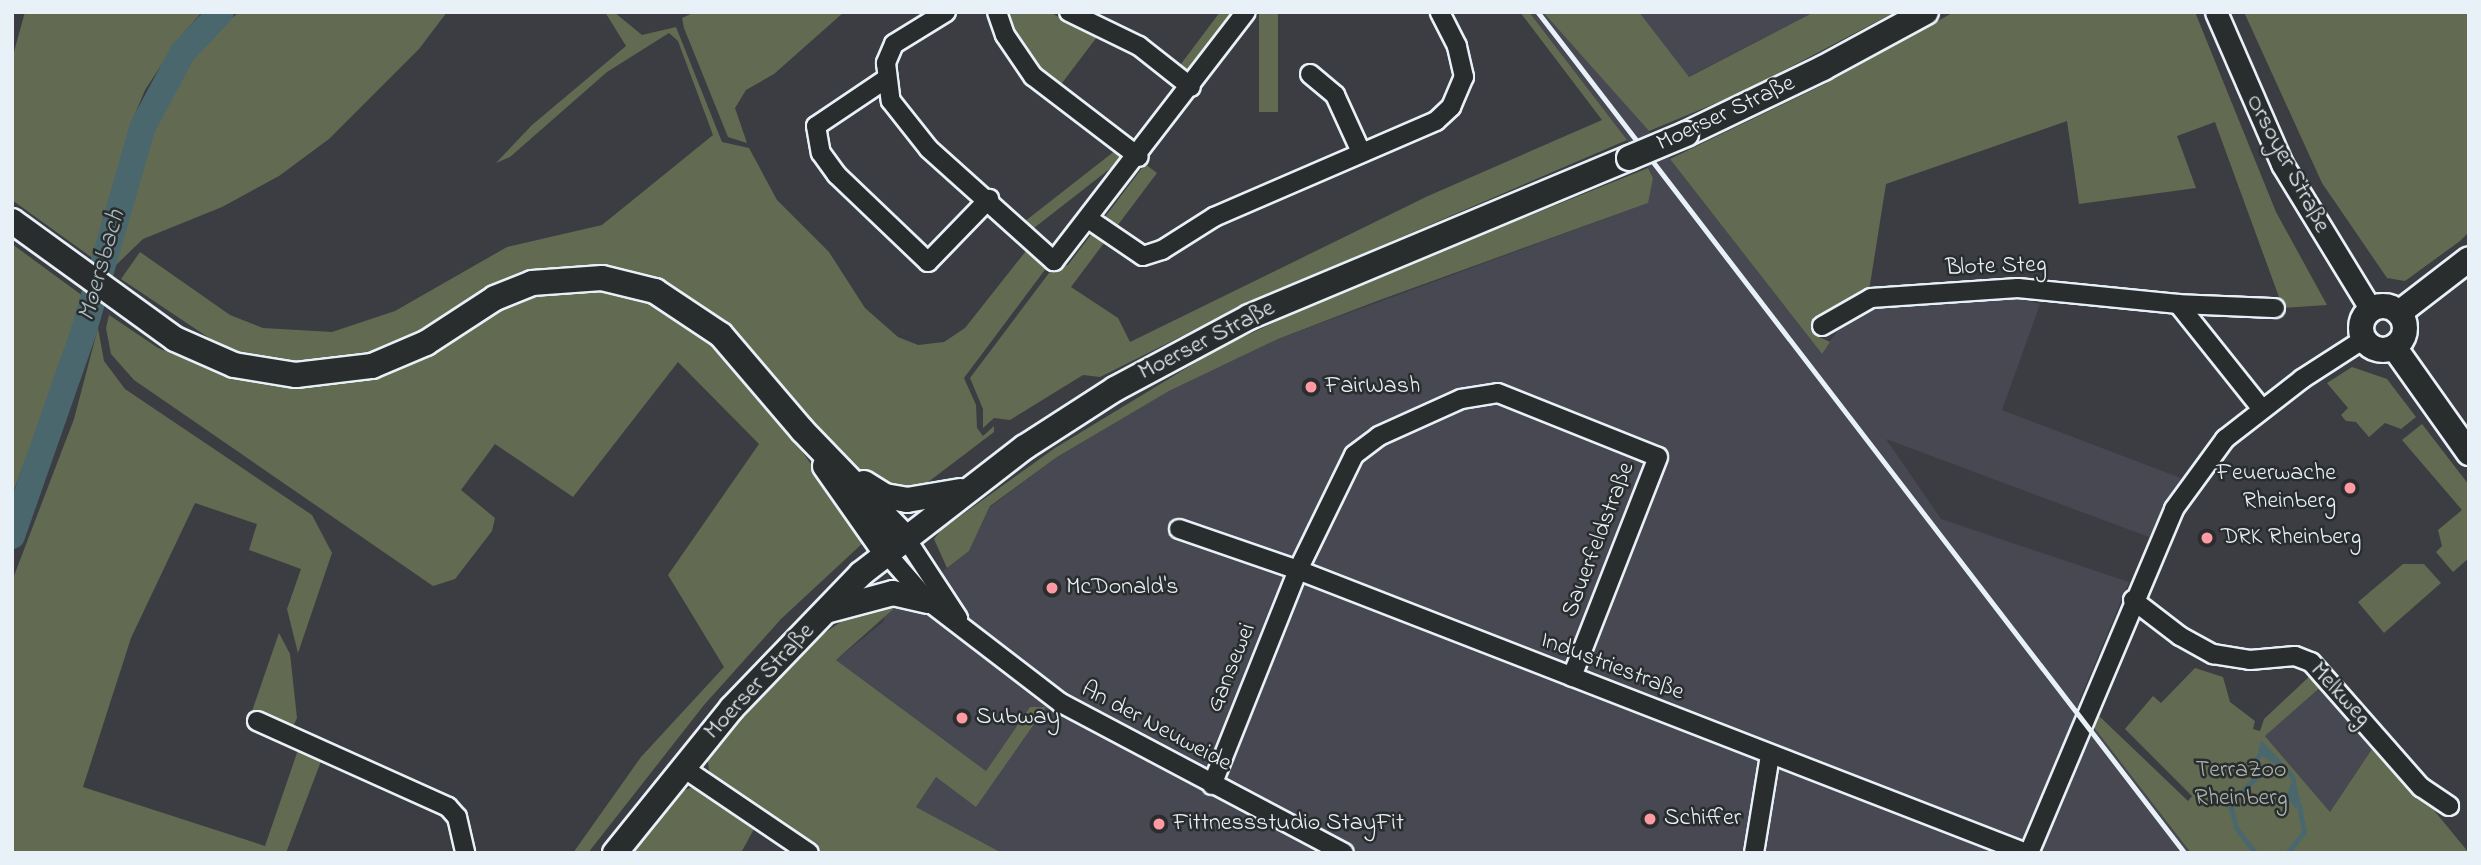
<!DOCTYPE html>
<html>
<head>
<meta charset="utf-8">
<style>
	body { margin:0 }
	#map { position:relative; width:2481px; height:865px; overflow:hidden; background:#3b3d43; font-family:"Indie Flower",sans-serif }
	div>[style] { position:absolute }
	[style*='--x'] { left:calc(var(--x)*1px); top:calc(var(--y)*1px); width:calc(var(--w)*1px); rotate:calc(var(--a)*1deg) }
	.built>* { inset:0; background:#474852 }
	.green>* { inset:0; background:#626b51; transform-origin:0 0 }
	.water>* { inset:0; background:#4b676e }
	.stream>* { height:4.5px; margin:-2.25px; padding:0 2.25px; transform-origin:2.25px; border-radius:2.25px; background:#4b676e }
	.river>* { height:26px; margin:-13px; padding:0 13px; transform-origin:13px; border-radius:13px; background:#4b676e }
	.roads { filter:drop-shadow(2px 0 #e8f1f8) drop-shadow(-2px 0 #e8f1f8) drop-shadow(0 2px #e8f1f8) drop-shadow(0 -2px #e8f1f8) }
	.minor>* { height:18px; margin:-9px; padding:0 9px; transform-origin:9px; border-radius:9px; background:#2a2d2e }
	.tertiary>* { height:21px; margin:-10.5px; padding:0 10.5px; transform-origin:10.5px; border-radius:10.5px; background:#2a2d2e }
	.secondary>* { height:24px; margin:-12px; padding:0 12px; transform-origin:12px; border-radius:12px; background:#2a2d2e }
	.secondary>.ring { margin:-12px; padding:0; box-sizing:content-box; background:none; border:24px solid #2a2d2e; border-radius:50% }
	.rail>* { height:4.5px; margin:-2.25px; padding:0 2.25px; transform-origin:2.25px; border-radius:2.25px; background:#e8f1f8 }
	.bridges { filter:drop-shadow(2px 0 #e8f1f8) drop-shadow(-2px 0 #e8f1f8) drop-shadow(0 2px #e8f1f8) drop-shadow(0 -2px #e8f1f8) }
	.secondary-bridge>* { height:24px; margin:-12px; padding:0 12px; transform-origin:12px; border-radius:12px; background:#2a2d2e }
	.dots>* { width:19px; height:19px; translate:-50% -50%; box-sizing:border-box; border:4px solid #2a2d2e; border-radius:50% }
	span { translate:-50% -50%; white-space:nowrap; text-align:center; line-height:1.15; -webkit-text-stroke:5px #2a2d2e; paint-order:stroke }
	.street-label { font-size:24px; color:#e8f1f8 }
	.poi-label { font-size:24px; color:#e8f1f8 }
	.left { translate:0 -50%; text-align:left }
	.right { translate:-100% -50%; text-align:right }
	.park-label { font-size:24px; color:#acb5ad }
	.water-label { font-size:26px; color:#a9bac1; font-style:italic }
	.frame { position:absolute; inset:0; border:14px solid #e8f1f8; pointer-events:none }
</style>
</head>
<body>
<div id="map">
	<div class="built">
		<div style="clip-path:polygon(1529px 12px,1543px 12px,1630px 107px,1821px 353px,1853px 310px,1867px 305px,2002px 294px,2040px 304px,2002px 410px,2181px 478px,2149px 537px,1886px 439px,1941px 519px,2129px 582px,2079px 701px,2094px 719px,2092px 725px,2191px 853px,1002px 853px,916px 807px,936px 777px,976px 807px,1045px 707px,1030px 707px,986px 771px,836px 660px,883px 622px,886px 614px,969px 551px,990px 507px,1057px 457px,1169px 391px,1278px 339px,1648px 203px,1648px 168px)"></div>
		<div style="clip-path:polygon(1639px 12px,1814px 12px,1688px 77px)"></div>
		<div style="clip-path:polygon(2323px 685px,2374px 746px,2330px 812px,2265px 736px)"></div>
	</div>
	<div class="green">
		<div style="clip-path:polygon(25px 12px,202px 12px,179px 38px,145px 90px,132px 121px,100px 229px,98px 262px,12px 200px,12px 59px)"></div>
		<div style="clip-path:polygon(239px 12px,447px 12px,419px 49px,329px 139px,279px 176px,222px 207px,143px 239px,115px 266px,143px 156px,163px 105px,205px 41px)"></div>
		<div style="clip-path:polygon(605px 12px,614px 12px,642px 35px,676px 27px,722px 142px,749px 148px,777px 200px,829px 252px,865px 308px,898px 337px,918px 345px,944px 342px,965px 328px,1026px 251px,1047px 267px,964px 378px,976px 405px,977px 428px,983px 436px,994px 426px,994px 432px,915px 492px,871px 484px,723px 321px,677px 289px,616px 268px,561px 267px,532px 273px,370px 356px,308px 365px,265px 363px,227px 350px,121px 279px,140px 252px,230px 315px,263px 328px,332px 332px,395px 311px,507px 247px,602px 225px,713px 135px,678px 41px,669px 33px,607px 72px,510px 157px,496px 163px,532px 125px,626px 46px)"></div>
		<div style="clip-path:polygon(695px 12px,844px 12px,774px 74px,746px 90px,735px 108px,747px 143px,728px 137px,684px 28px,682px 18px)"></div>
		<div style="clip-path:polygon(1001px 12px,1050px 12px,1082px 31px,1100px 33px,1056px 91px)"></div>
		<div style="clip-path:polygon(1220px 12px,1233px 12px,1189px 71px,1178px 68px)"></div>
		<div style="left:1259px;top:12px;width:19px;height:100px"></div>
		<div style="clip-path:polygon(1520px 12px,1529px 12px,1627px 140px,1248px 303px,1100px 377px,1083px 375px,1010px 420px,994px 418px,983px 428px,983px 409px,970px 378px,1052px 269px,1068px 265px,1093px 232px,1107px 239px,1071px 287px,1118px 318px,1130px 342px,1428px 196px,1602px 120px)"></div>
		<div style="clip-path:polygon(1543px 12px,1639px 12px,1689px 77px,1814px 12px,1895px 12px,1745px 91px,1649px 131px)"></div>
		<div style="clip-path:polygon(1954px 12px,2195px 12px,2276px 212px,2327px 305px,2283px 308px,2215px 122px,2177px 136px,2196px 188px,2079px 204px,2067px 121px,1886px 184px,1869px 291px,1813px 318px,1813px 334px,1830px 342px,1822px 354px,1670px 159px,1823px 85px)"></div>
		<div style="clip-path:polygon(2244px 12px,2469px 12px,2469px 232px,2460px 241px,2405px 281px,2387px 278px,2322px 183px)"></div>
		<div style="left:1116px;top:150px;width:11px;height:120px;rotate:52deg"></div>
		<div style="left:1145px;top:164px;width:15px;height:69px;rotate:37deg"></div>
		<div style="clip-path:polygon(1648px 168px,1653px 178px,1648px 203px,1377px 301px,1278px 339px,1169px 391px,1057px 457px,990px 506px,969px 551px,947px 568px,934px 539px,941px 530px,1055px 448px,1218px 349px,1330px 296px)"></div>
		<div style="clip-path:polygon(12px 244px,87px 299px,12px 495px)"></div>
		<div style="clip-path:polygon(606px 289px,660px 305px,702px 331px,794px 440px,865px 541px,781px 619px,704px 705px,588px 853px,573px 853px,641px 757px,724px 667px,668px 575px,759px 444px,678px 362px,573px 497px,495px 444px,461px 490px,495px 518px,492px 531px,455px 579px,433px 586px,134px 380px,111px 354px,106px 328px,109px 315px,158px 348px,213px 370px,325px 385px,348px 381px,542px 292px)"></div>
		<div style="clip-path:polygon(98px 328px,104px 361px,125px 389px,312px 515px,332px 553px,298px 653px,287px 609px,301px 569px,249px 550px,257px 524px,195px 503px,131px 638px,83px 787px,265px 846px,299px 747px,323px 756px,286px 853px,12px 853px,12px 581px,74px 419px)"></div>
		<div style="clip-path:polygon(2352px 367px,2387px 379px,2416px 417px,2401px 429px,2385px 423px,2369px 437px,2356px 422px,2346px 421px,2341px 415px,2348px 408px,2327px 383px)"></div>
		<div style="clip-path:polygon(2422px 424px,2469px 485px,2469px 558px,2453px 572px,2436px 552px,2442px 546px,2438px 530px,2462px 510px,2402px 440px)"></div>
		<div style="clip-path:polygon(2403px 564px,2424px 564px,2441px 583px,2384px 633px,2358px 602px)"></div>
		<div style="clip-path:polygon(899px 604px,836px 660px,986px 771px,1030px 707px,1046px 707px,976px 807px,936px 777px,916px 807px,1002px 853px,823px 853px,710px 776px,707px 756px,820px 636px,866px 605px)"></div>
		<div style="clip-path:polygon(279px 633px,290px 654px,297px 718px,291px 731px,251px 714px)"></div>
		<div style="clip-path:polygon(2195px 668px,2223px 677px,2230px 702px,2255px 721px,2253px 729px,2260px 731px,2264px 719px,2312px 674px,2323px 685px,2265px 736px,2330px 812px,2374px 746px,2383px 748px,2469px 853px,2191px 853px,2092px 725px,2097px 714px,2188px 801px,2192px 796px,2125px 729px,2153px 696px,2161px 703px)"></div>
		<div style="clip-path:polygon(702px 784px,756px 825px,741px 853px,631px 853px,676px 793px)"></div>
	</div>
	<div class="water">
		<div style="clip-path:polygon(2261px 740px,2295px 776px,2301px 805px,2295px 808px,2286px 796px,2292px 781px,2287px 772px,2258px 753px)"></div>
	</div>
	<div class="stream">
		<div style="--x:2255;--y:853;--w:31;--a:-127"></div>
		<div style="--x:2236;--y:828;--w:21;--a:-104"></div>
		<div style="--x:2231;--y:808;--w:15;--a:-62"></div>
		<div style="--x:2238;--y:795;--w:33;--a:-44"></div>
		<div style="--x:2262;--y:772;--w:13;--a:-117"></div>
		<div style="--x:2256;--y:760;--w:7;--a:-56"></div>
		<div style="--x:2287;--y:853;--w:27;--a:-51"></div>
		<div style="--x:2304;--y:832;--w:26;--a:-101"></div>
	</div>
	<div class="river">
		<div style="--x:12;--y:536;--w:218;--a:-70.7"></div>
		<div style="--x:84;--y:330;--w:212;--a:-73.9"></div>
		<div style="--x:143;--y:126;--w:84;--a:-61.6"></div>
		<div style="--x:183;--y:52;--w:55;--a:-46.5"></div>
	</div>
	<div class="roads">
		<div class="minor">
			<div style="--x:946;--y:12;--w:61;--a:148.4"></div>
			<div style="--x:894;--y:44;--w:21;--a:113"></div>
			<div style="--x:886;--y:63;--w:38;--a:83"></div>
			<div style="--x:891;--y:101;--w:61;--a:51.6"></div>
			<div style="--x:929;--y:149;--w:168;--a:41.9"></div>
			<div style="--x:1054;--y:261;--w:314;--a:-52.4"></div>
			<div style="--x:997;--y:12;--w:24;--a:71"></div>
			<div style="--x:1005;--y:35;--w:50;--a:55.7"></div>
			<div style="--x:1033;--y:76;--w:133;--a:37.4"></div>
			<div style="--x:1069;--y:12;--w:78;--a:25.9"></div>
			<div style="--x:1139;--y:46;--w:66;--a:38.3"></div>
			<div style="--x:1310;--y:74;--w:33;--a:40"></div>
			<div style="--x:1335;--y:95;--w:63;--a:65.5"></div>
			<div style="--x:886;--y:79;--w:84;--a:146.1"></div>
			<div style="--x:816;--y:126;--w:27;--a:80"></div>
			<div style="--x:821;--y:153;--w:27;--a:54"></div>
			<div style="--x:837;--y:175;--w:126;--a:43.7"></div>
			<div style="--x:928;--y:262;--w:88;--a:-45.9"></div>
			<div style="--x:1090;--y:220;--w:64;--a:34.2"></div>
			<div style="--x:1143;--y:256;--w:20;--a:-18"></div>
			<div style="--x:1162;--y:250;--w:62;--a:-32.4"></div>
			<div style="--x:1214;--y:217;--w:242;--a:-23.4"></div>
			<div style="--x:1436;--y:121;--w:21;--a:-43"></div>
			<div style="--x:1451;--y:107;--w:33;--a:-67"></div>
			<div style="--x:1464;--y:77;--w:32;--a:-103"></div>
			<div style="--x:1457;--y:46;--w:38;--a:-117"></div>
			<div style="--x:2178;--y:304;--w:97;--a:2.4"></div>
			<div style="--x:1822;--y:326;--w:56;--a:-29.7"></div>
			<div style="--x:1871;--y:298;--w:147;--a:-3.9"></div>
			<div style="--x:2018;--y:288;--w:161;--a:5.7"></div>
			<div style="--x:2178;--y:304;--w:133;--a:51.4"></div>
			<div style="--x:1179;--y:529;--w:126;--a:19"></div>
			<div style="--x:1298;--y:570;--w:781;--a:21.24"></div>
			<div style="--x:905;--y:537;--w:97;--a:56.8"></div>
			<div style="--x:886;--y:553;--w:64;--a:48.8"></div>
			<div style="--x:928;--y:601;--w:168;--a:37.5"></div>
			<div style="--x:1061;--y:703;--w:320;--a:27.9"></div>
			<div style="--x:2133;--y:600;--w:59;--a:37.5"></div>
			<div style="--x:2180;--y:636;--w:38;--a:29"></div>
			<div style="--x:2213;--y:654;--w:37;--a:9"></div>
			<div style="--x:2250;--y:660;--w:45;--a:-5.1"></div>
			<div style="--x:2295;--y:656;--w:17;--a:21"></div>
			<div style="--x:2311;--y:662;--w:167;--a:48.7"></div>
			<div style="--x:2421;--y:787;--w:34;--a:34"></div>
			<div style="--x:257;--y:721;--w:209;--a:24.2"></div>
			<div style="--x:448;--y:807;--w:13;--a:48"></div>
			<div style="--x:457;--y:817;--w:37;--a:77"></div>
			<div style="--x:682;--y:767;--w:153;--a:34.1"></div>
			<div style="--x:1212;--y:785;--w:232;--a:-68.2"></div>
			<div style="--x:1298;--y:570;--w:128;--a:-64"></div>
			<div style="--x:1354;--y:455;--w:31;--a:-37"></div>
			<div style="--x:1379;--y:436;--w:90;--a:-24.3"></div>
			<div style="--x:1461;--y:399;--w:37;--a:-9"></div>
			<div style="--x:1498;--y:393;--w:172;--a:21.8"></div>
			<div style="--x:1658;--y:457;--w:236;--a:111.4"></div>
			<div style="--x:1754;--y:853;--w:99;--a:-80.7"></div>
			<div style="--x:2029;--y:853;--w:373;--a:-67.1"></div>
			<div style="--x:2174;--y:509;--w:87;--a:-53.9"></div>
			<div style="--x:2225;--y:439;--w:98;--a:-37.9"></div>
			<div style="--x:2302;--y:379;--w:74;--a:-32.8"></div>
		</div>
		<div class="tertiary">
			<div style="--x:2216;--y:12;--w:166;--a:66.5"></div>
			<div style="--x:2282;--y:164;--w:171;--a:58.6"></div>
		</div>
		<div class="secondary">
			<div style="--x:1686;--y:134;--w:152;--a:-25.7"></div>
			<div style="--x:1823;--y:68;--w:117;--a:-28.5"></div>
			<div style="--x:12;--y:221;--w:201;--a:35.9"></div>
			<div style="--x:175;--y:339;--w:64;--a:23.8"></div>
			<div style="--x:234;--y:365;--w:63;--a:9.2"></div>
			<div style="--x:296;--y:375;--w:77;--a:-6.8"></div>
			<div style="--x:372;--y:366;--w:59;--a:-23.1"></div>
			<div style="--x:426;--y:343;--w:82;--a:-33.1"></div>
			<div style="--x:495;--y:298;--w:40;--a:-22"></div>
			<div style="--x:532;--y:283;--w:70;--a:-4.1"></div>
			<div style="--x:602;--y:278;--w:55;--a:13.8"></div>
			<div style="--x:655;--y:291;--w:79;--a:33.7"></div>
			<div style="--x:721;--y:335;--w:125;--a:49.5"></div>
			<div style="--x:802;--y:430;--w:149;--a:46.1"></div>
			<div class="ring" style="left:2361px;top:306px;width:20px;height:20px"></div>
			<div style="--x:2399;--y:313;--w:88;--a:-37.6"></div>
			<div style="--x:2394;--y:347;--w:130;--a:54.7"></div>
			<div style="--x:825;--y:466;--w:106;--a:55"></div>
			<div style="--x:864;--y:483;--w:25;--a:32"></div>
			<div style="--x:885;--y:496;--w:22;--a:10"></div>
			<div style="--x:907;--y:500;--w:54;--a:-9.6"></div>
			<div style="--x:826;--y:611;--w:69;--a:-15"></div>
			<div style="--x:893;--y:593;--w:36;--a:13"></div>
			<div style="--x:615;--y:853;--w:186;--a:-51.1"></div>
			<div style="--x:732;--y:708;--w:186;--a:-46.1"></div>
			<div style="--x:861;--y:574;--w:207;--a:-37.8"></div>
			<div style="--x:1025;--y:447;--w:107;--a:-32.8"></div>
			<div style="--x:1115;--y:389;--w:152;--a:-28.2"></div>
			<div style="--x:1249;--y:317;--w:412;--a:-22.7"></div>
		</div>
	</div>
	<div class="rail">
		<div style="--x:1538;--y:12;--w:1061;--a:52.43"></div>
	</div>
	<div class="bridges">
		<div class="secondary-bridge">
			<div style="--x:1629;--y:158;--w:62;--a:-22.8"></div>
		</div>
	</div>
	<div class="dots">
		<div style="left:1311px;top:387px;background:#ff9aa2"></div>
		<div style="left:2350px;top:488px;background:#ff9aa2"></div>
		<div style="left:2207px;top:538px;background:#ff9aa2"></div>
		<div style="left:1052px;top:588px;background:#ff9aa2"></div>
		<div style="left:962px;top:718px;background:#ff9aa2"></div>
		<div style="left:1650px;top:819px;background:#ff9aa2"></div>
		<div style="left:1159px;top:824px;background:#ff9aa2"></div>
	</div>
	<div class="street-label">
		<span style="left:1726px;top:114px;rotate:-25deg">Moerser Straße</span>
		<span style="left:2287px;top:164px;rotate:62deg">Orsoyer Straße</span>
		<span style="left:1996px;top:267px;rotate:-2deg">Blote Steg</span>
		<span style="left:1207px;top:341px;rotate:-27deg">Moerser Straße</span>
		<span style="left:1599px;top:540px;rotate:-69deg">Sauerfeldstraße</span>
		<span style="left:1612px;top:667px;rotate:21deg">Industriestraße</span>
		<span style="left:1232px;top:668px;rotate:-68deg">Gansewei</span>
		<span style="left:760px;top:682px;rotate:-47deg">Moerser Straße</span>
		<span style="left:2340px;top:695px;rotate:47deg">Melkweg</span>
		<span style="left:1156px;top:727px;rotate:28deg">An der Neuweide</span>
	</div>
	<div class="poi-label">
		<span class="left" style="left:1325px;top:387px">FairWash</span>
		<span class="right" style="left:2336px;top:488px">Feuerwache<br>Rheinberg</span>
		<span class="left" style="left:2221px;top:538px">DRK Rheinberg</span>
		<span class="left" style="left:1066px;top:588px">McDonald's</span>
		<span class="left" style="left:976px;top:718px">Subway</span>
		<span class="left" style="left:1664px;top:819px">Schiffer</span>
		<span class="left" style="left:1173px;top:824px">Fittnessstudio StayFit</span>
	</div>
	<div class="park-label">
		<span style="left:2241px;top:785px">TerraZoo<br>Rheinberg</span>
	</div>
	<div class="water-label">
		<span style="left:103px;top:266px;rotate:-74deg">Moersbach</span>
	</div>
	<div class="frame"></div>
</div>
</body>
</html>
